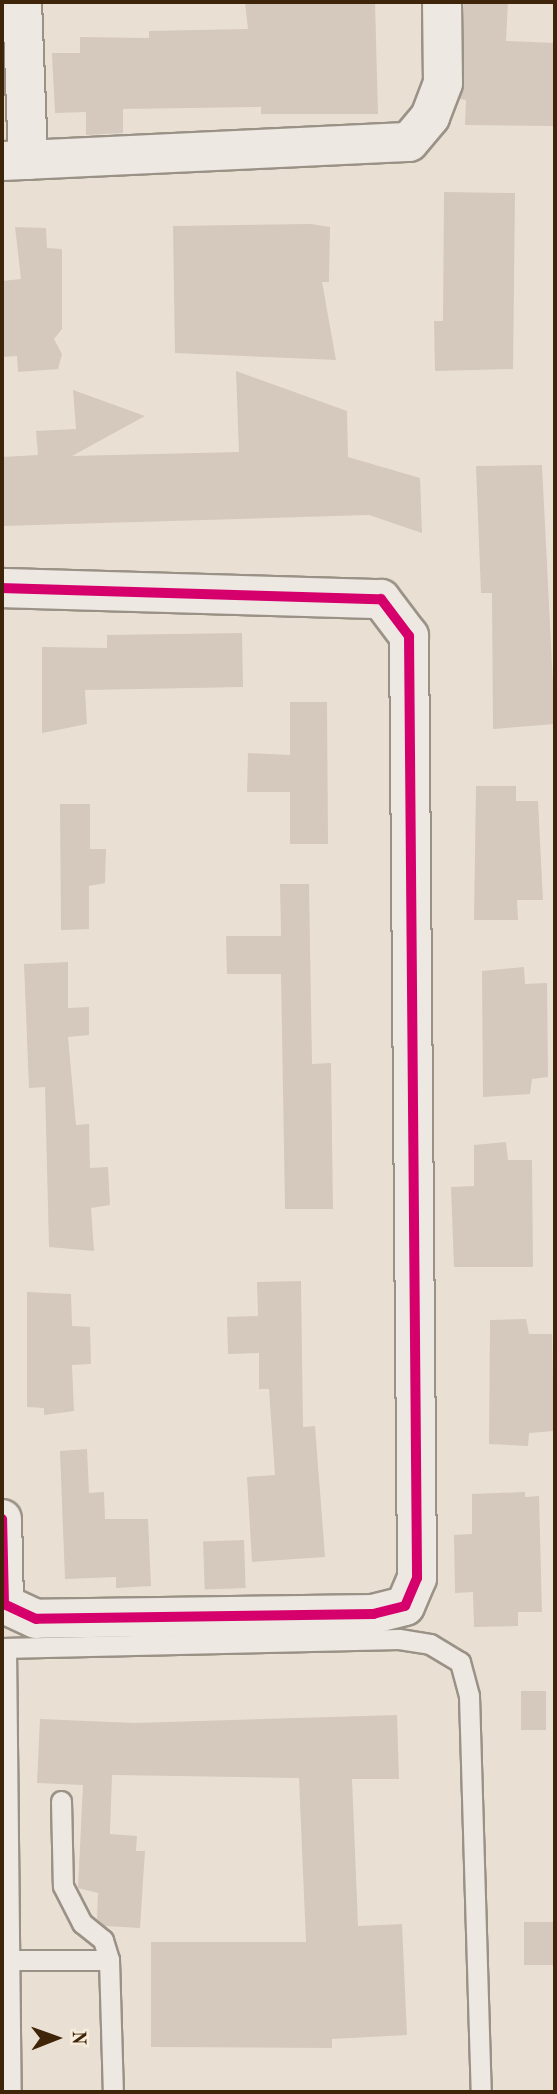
<!DOCTYPE html>
<html>
<head>
<meta charset="utf-8">
<style>
	body { margin:0 }
	#map { position:relative; width:557px; height:2094px; overflow:hidden; background:#e9e0d3; font-family:"Old Standard TT",serif }
	div>[style] { position:absolute }
	[style*='--x'] { left:calc(var(--x)*1px); top:calc(var(--y)*1px); width:calc(var(--w)*1px); rotate:calc(var(--a)*1deg) }
	.building>* { inset:0; background:#d5c8bc; transform-origin:0 0 }
	.roads { filter:drop-shadow(2px 0 #9b9287) drop-shadow(-2px 0 #9b9287) drop-shadow(0 2px #9b9287) drop-shadow(0 -2px #9b9287) }
	.service>* { height:19px; margin:-9.5px; padding:0 9.5px; transform-origin:9.5px; border-radius:9.5px; background:#ede8e2 }
	.minor>* { height:38px; margin:-19px; padding:0 19px; transform-origin:19px; border-radius:19px; background:#ede8e2 }
	.cycleway>* { height:10px; margin:-5px; padding:0 5px; transform-origin:5px; border-radius:5px; background:#d6006c }
	span { translate:-50% -50%; white-space:nowrap; text-align:center; line-height:1.15; -webkit-text-stroke:5px #f7ecdc; paint-order:stroke }
	.frame { position:absolute; inset:0; border:4px solid #3e2409; pointer-events:none }
	.north { position:absolute; left:21px; top:2003px; width:70px; height:70px; -webkit-text-stroke:5px #f7ecdc; paint-order:stroke; rotate:89deg; font-size:19px; font-weight:700; line-height:28px; text-align:center; color:#3e2409 }
	.north::after { content:''; display:block; margin:auto; width:24px; height:32px; background:#3e2409; clip-path:polygon(50% 0,100% 100%,50% 72%,0 100%) }
</style>
</head>
<body>
<div id="map">
	<div class="building">
		<div style="clip-path:polygon(245px 2px,375px 2px,378px 114px,261px 114px,261px 107px,123px 109px,123px 133px,86px 135px,86px 112px,55px 113px,52px 53px,80px 53px,80px 37px,149px 38px,149px 31px,248px 29px)"></div>
		<div style="clip-path:polygon(464px 2px,508px 2px,506px 41px,555px 43px,555px 126px,465px 125px,466px 100px,460px 99px)"></div>
		<div style="clip-path:polygon(444px 192px,515px 193px,513px 369px,435px 371px,434px 321px,443px 321px)"></div>
		<div style="clip-path:polygon(311px 224px,330px 227px,329px 282px,322px 282px,336px 360px,175px 353px,173px 226px)"></div>
		<div style="clip-path:polygon(15px 227px,46px 228px,47px 248px,62px 249px,62px 329px,54px 339px,62px 354px,58px 369px,18px 372px,17px 356px,2px 357px,2px 281px,21px 279px)"></div>
		<div style="clip-path:polygon(236px 371px,347px 411px,348px 457px,420px 478px,422px 533px,369px 515px,2px 526px,2px 457px,38px 455px,36px 431px,76px 429px,73px 390px,145px 416px,72px 456px,239px 452px)"></div>
		<div style="clip-path:polygon(542px 465px,555px 724px,493px 729px,492px 593px,481px 593px,476px 466px)"></div>
		<div style="clip-path:polygon(242px 633px,243px 687px,85px 690px,87px 724px,42px 733px,42px 647px,107px 648px,107px 635px)"></div>
		<div style="clip-path:polygon(290px 702px,327px 702px,328px 844px,290px 844px,290px 792px,247px 792px,248px 753px,290px 755px)"></div>
		<div style="clip-path:polygon(476px 786px,516px 786px,516px 801px,538px 801px,543px 900px,517px 900px,518px 920px,474px 920px)"></div>
		<div style="clip-path:polygon(60px 804px,90px 804px,90px 849px,106px 849px,105px 883px,89px 886px,89px 929px,61px 930px)"></div>
		<div style="clip-path:polygon(280px 884px,309px 884px,312px 1064px,331px 1063px,333px 1209px,285px 1209px,281px 974px,227px 974px,226px 936px,281px 936px)"></div>
		<div style="clip-path:polygon(68px 962px,68px 1008px,89px 1007px,89px 1035px,68px 1037px,76px 1125px,89px 1124px,90px 1168px,108px 1167px,110px 1205px,91px 1208px,94px 1251px,49px 1247px,45px 1087px,29px 1088px,24px 964px)"></div>
		<div style="clip-path:polygon(524px 967px,525px 984px,547px 983px,548px 1077px,532px 1079px,530px 1094px,483px 1097px,482px 971px)"></div>
		<div style="clip-path:polygon(506px 1142px,508px 1160px,532px 1160px,533px 1267px,454px 1267px,451px 1187px,474px 1186px,474px 1145px)"></div>
		<div style="clip-path:polygon(301px 1281px,303px 1427px,315px 1426px,325px 1557px,252px 1562px,247px 1477px,275px 1475px,269px 1389px,259px 1389px,259px 1353px,228px 1354px,227px 1317px,258px 1316px,257px 1282px)"></div>
		<div style="clip-path:polygon(27px 1292px,71px 1294px,72px 1326px,90px 1327px,91px 1364px,72px 1365px,74px 1411px,44px 1415px,44px 1408px,27px 1407px)"></div>
		<div style="clip-path:polygon(526px 1319px,529px 1334px,552px 1334px,554px 1431px,529px 1433px,528px 1446px,489px 1444px,490px 1320px)"></div>
		<div style="clip-path:polygon(87px 1449px,89px 1493px,104px 1492px,105px 1519px,148px 1519px,151px 1586px,116px 1588px,116px 1577px,65px 1579px,60px 1451px)"></div>
		<div style="clip-path:polygon(525px 1492px,525px 1497px,539px 1496px,542px 1612px,518px 1612px,518px 1626px,474px 1627px,473px 1592px,455px 1593px,454px 1535px,472px 1534px,472px 1494px)"></div>
		<div style="left:244px;top:1540px;width:48px;height:41px;rotate:88deg"></div>
		<div style="left:521px;top:1691px;width:25px;height:39px"></div>
		<div style="clip-path:polygon(397px 1715px,399px 1779px,352px 1779px,358px 1926px,402px 1924px,407px 2035px,332px 2039px,332px 2048px,151px 2047px,151px 1942px,306px 1942px,299px 1778px,112px 1775px,110px 1834px,137px 1836px,136px 1851px,145px 1851px,140px 1928px,105px 1926px,97px 1919px,98px 1893px,78px 1888px,83px 1785px,37px 1783px,40px 1719px,135px 1723px)"></div>
		<div style="left:555px;top:1922px;width:43px;height:31px;rotate:90deg"></div>
	</div>
	<div class="roads">
		<div class="service">
			<div style="--x:2;--y:1648;--w:397;--a:-1.3"></div>
			<div style="--x:399;--y:1639;--w:31;--a:9"></div>
			<div style="--x:430;--y:1644;--w:35;--a:31"></div>
			<div style="--x:460;--y:1662;--w:35;--a:75"></div>
			<div style="--x:469;--y:1696;--w:396;--a:88.3"></div>
			<div style="--x:6;--y:1648;--w:444;--a:89.4"></div>
			<div style="--x:61;--y:1801;--w:85;--a:88.7"></div>
			<div style="--x:63;--y:1886;--w:42;--a:62.8"></div>
			<div style="--x:82;--y:1923;--w:27;--a:39"></div>
			<div style="--x:103;--y:1940;--w:21;--a:73"></div>
			<div style="--x:109;--y:1960;--w:132;--a:88.3"></div>
			<div style="--x:10;--y:1960;--w:99;--a:0"></div>
		</div>
		<div class="minor">
			<div style="--x:22;--y:2;--w:158;--a:87.8"></div>
			<div style="--x:2;--y:161;--w:407;--a:-2.7"></div>
			<div style="--x:409;--y:142;--w:33;--a:-50"></div>
			<div style="--x:430;--y:117;--w:36;--a:-69"></div>
			<div style="--x:443;--y:83;--w:81;--a:-90.7"></div>
			<div style="--x:2;--y:588;--w:379;--a:1.7"></div>
			<div style="--x:381;--y:599;--w:46;--a:52.9"></div>
			<div style="--x:409;--y:636;--w:942;--a:89.51"></div>
			<div style="--x:417;--y:1578;--w:30;--a:113"></div>
			<div style="--x:405;--y:1606;--w:32;--a:166"></div>
			<div style="--x:374;--y:1614;--w:338;--a:179.2"></div>
			<div style="--x:36;--y:1619;--w:35;--a:-155"></div>
			<div style="--x:4;--y:1604;--w:85;--a:-91.3"></div>
		</div>
	</div>
	<div class="cycleway">
		<div style="--x:2;--y:588;--w:379;--a:1.7"></div>
		<div style="--x:381;--y:599;--w:46;--a:52.9"></div>
		<div style="--x:409;--y:636;--w:942;--a:89.51"></div>
		<div style="--x:417;--y:1578;--w:30;--a:113"></div>
		<div style="--x:405;--y:1606;--w:32;--a:166"></div>
		<div style="--x:374;--y:1614;--w:338;--a:179.2"></div>
		<div style="--x:36;--y:1619;--w:35;--a:-155"></div>
		<div style="--x:4;--y:1604;--w:85;--a:-91.3"></div>
	</div>
	<div class="frame"></div>
	<div class="north">N</div>
</div>
</body>
</html>
